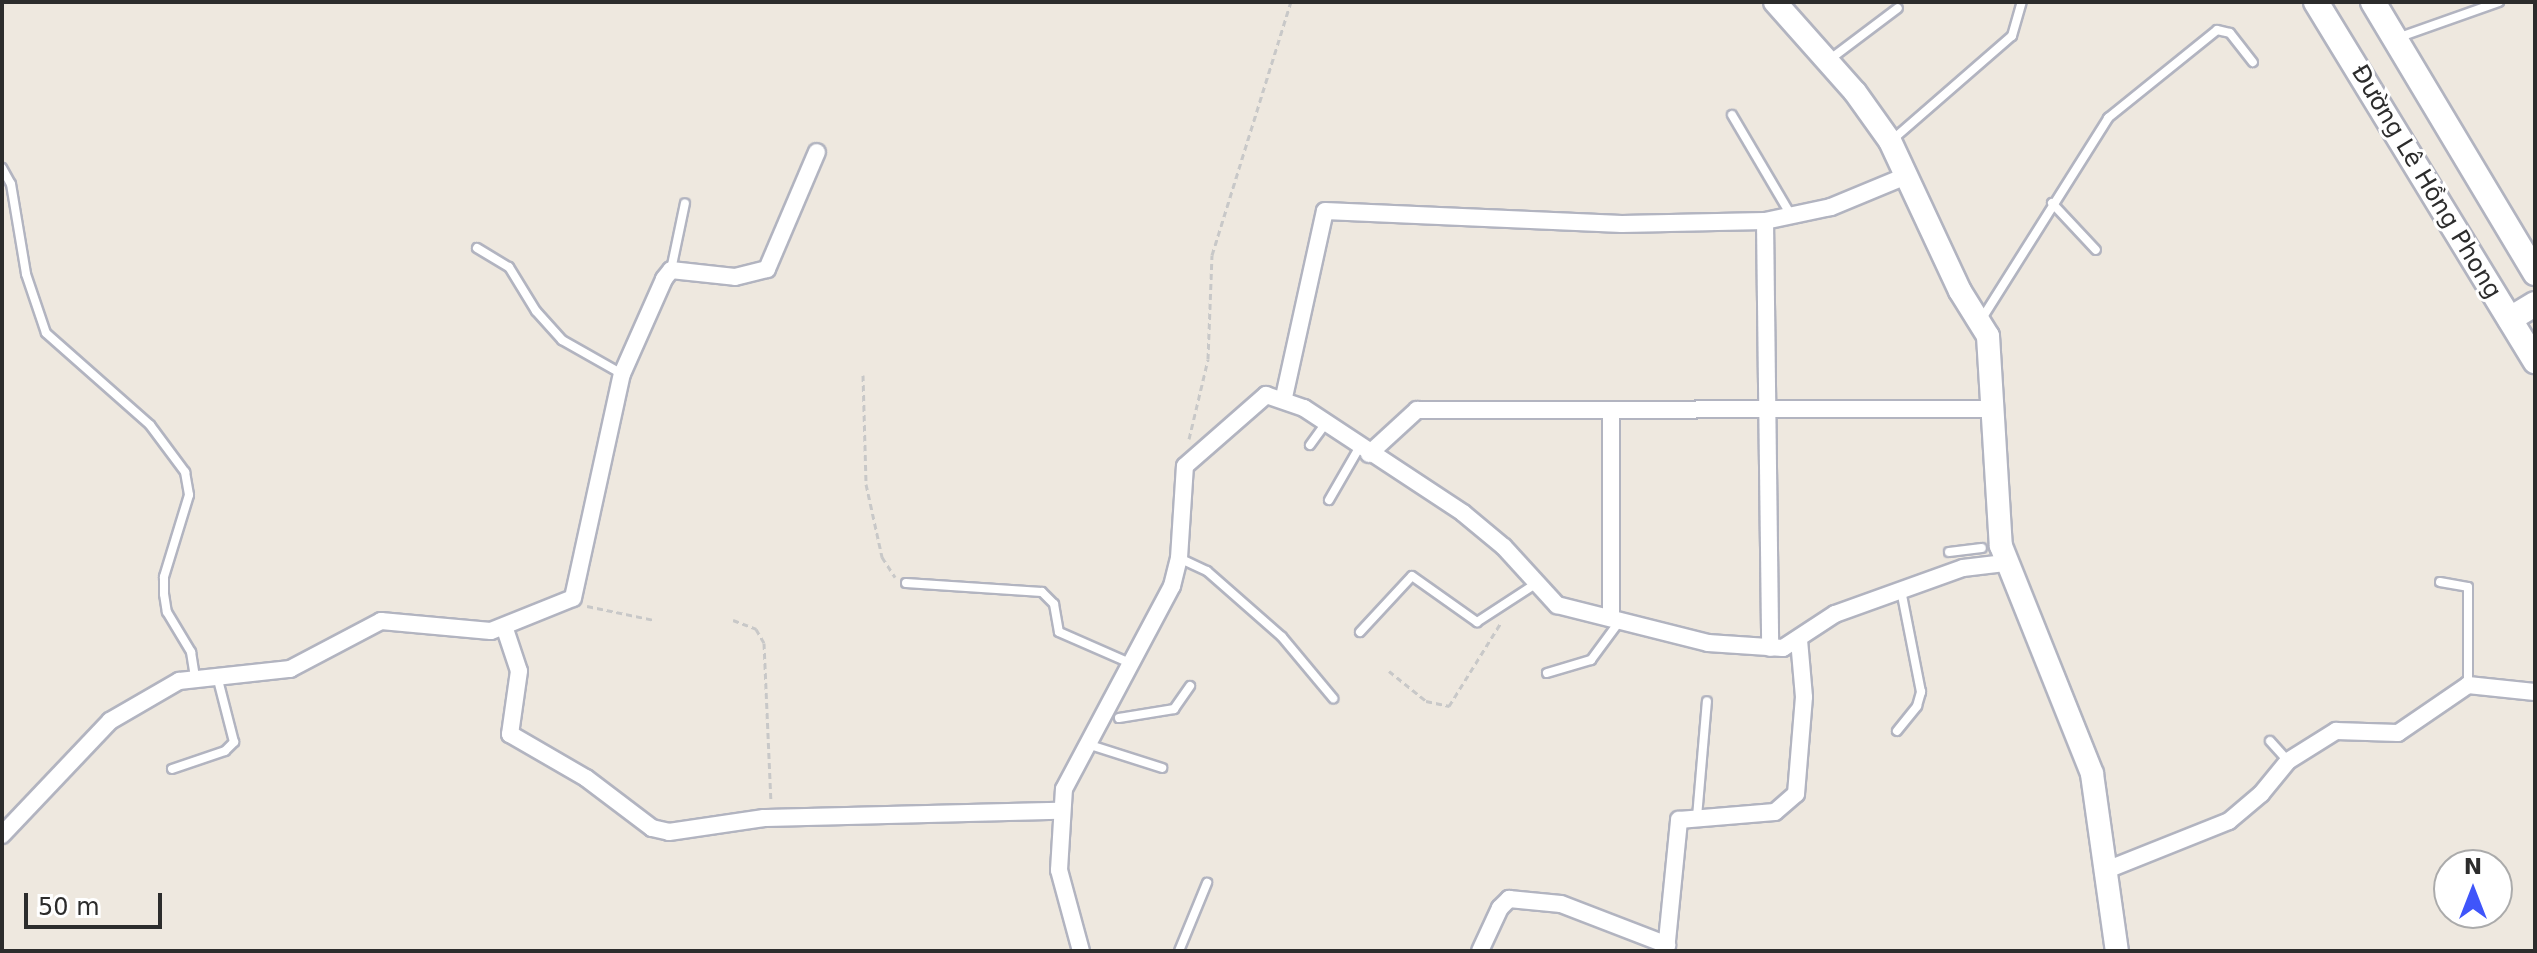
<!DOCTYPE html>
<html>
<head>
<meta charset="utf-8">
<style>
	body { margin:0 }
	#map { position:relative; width:2537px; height:953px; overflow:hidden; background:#eee8df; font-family:"DejaVu Sans",sans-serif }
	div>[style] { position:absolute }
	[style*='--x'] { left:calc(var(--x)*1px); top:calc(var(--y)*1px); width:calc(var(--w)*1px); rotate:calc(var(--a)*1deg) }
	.path>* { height:3px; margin-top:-1.5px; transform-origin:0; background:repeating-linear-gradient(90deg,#c8c8c8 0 6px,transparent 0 10px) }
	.roads { filter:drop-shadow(2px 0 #b2b4c0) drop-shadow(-2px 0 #b2b4c0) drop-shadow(0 2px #b2b4c0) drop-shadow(0 -2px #b2b4c0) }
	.service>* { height:8px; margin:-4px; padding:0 4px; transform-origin:4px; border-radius:4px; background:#fff }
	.minor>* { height:16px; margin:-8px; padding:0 8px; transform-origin:8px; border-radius:8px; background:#fff }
	.tertiary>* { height:22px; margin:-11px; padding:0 11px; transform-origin:11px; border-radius:11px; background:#fff }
	.secondary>* { height:24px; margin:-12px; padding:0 12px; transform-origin:12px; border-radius:12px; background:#fff }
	span { translate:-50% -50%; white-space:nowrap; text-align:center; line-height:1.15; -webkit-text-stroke:6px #fff; paint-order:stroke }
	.street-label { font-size:24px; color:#2c2c2c }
	.frame { position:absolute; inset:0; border:4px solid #2c2c2c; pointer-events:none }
	.north { position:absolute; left:2433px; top:849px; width:80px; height:80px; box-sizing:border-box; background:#fff; border:2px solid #ababab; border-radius:50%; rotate:0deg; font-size:22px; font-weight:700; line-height:32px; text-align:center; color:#2c2c2c }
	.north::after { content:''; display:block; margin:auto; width:28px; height:36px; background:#3f55fa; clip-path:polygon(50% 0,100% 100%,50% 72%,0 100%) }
	.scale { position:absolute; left:24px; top:893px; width:138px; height:36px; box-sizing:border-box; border:4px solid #2c2c2c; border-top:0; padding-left:10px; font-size:24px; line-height:28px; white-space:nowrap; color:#2c2c2c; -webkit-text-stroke:6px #fff; paint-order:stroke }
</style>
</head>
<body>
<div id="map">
	<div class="path">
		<div style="--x:863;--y:375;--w:109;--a:88.4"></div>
		<div style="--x:866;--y:484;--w:75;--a:77.6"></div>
		<div style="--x:882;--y:557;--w:24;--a:57"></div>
		<div style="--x:1189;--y:439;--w:82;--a:-76.6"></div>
		<div style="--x:1208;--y:359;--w:104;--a:-87.8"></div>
		<div style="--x:1212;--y:255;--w:265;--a:-72.7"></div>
		<div style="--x:587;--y:606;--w:68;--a:11.8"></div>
		<div style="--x:733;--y:620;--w:25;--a:21"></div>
		<div style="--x:756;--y:629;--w:16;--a:60"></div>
		<div style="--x:764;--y:643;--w:158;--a:87.5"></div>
		<div style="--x:1389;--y:671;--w:48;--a:39"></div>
		<div style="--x:1426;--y:701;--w:24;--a:12"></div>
		<div style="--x:1449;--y:706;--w:100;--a:-58.1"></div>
	</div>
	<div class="roads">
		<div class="service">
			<div style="--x:2400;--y:37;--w:105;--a:-19.5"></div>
			<div style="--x:1829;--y:60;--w:86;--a:-37"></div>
			<div style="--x:1732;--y:115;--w:116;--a:59.5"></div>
			<div style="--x:1891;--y:141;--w:160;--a:-41"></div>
			<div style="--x:2012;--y:36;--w:35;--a:-74"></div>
			<div style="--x:2;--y:168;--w:18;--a:61"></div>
			<div style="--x:11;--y:184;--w:91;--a:80.5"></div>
			<div style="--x:26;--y:274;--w:62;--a:71.3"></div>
			<div style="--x:46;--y:333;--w:139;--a:41.5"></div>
			<div style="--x:150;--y:425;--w:59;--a:53.3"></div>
			<div style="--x:185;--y:472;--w:23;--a:80"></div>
			<div style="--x:189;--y:495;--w:86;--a:107"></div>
			<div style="--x:164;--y:577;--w:17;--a:90"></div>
			<div style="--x:164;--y:594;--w:18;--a:81"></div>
			<div style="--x:167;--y:612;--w:47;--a:59"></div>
			<div style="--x:191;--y:652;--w:24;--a:81"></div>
			<div style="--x:2052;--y:203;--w:64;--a:46.9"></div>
			<div style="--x:477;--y:248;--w:37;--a:31"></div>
			<div style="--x:509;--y:267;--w:52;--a:58.5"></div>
			<div style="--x:536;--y:311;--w:39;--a:48"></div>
			<div style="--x:562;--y:340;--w:69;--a:29.5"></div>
			<div style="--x:671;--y:270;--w:68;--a:-78.2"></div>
			<div style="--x:1981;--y:320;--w:239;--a:-57.8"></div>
			<div style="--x:2108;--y:118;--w:140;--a:-38.9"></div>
			<div style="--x:2217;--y:30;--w:13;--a:13"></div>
			<div style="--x:2230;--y:33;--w:37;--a:52"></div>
			<div style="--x:1310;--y:445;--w:27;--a:-54"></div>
			<div style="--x:1329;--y:500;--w:60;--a:-60"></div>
			<div style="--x:1949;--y:552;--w:33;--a:-7"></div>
			<div style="--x:1179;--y:558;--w:31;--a:25"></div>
			<div style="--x:1207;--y:571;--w:100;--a:41.3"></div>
			<div style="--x:1282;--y:637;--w:80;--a:50.1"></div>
			<div style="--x:2440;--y:582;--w:28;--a:10"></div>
			<div style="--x:2468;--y:587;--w:98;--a:90"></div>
			<div style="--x:906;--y:583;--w:136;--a:3.8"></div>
			<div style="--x:1042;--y:592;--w:17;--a:45"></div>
			<div style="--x:1054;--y:604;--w:28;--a:80"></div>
			<div style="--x:1059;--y:632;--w:77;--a:23.6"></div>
			<div style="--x:1360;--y:632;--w:76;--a:-47.1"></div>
			<div style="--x:1412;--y:576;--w:80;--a:35.3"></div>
			<div style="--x:1477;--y:622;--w:68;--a:-33"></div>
			<div style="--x:1547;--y:673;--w:46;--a:-16.5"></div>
			<div style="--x:1591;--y:660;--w:47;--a:-53.6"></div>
			<div style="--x:1119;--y:718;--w:56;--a:-9.3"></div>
			<div style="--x:1174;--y:709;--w:28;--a:-55"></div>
			<div style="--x:1897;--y:731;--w:32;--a:-51"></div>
			<div style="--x:1917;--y:706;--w:15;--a:-74"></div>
			<div style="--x:1921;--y:692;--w:104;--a:-101.1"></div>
			<div style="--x:2270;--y:741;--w:27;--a:48"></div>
			<div style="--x:1087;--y:744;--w:79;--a:17.7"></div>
			<div style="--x:172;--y:769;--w:56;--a:-18.8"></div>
			<div style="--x:225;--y:751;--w:13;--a:-45"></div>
			<div style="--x:234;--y:742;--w:68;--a:-104.4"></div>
			<div style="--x:1697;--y:817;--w:116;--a:-85.1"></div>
			<div style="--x:1179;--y:951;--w:74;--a:-67.6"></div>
		</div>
		<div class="minor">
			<div style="--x:1765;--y:221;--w:427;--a:89.3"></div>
			<div style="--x:1284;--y:397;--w:190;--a:-77.6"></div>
			<div style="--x:1325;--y:211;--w:297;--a:2.5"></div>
			<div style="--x:1622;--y:224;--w:143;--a:-1.2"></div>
			<div style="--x:1765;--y:221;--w:67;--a:-12"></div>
			<div style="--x:1831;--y:207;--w:81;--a:-22.5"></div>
			<div style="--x:1611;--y:410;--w:207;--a:90"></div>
			<div style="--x:1369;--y:454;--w:65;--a:-42.5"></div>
			<div style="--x:1417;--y:410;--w:577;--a:-0.1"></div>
			<div style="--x:505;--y:629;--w:44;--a:71.6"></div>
			<div style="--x:519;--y:671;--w:64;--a:98.1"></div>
			<div style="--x:510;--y:734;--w:88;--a:30.1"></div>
			<div style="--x:586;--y:778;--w:83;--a:37.1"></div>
			<div style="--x:652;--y:828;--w:17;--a:13"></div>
			<div style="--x:669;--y:832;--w:96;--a:-8.4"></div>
			<div style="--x:764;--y:818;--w:297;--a:-1.4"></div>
			<div style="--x:2;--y:835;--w:157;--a:-46.5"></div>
			<div style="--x:110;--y:721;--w:80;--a:-30.1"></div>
			<div style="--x:179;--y:681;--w:112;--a:-6.2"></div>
			<div style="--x:290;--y:669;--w:103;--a:-27.8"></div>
			<div style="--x:381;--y:621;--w:110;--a:5.2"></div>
			<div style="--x:491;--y:631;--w:88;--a:-21.9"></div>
			<div style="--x:573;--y:598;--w:229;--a:-77.7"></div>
			<div style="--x:622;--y:374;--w:104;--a:-66.1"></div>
			<div style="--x:664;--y:279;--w:11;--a:-52"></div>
			<div style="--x:671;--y:270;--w:64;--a:6.2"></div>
			<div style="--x:735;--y:277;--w:33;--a:-14"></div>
			<div style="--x:767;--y:269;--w:127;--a:-66.9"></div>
			<div style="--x:2109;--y:869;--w:129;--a:-21.8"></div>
			<div style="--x:2229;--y:821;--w:42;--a:-40.2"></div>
			<div style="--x:2261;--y:794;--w:43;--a:-50.7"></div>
			<div style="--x:2288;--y:761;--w:57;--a:-32"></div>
			<div style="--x:2336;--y:731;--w:62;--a:1.8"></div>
			<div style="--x:2398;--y:733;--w:85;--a:-34.4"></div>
			<div style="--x:2468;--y:685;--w:67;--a:6"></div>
			<div style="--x:1081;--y:951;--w:84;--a:-105.2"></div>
			<div style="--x:1059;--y:870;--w:81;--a:-86.5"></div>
			<div style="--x:1064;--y:789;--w:230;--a:-62"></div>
			<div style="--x:1172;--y:586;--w:29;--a:-76"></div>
			<div style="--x:1179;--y:558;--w:92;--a:-86.3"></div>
			<div style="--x:1185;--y:466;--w:108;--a:-41.2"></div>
			<div style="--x:1266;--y:395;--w:40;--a:18.9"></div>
			<div style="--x:1304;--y:408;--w:191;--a:33.4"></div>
			<div style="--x:1463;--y:513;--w:53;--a:39.7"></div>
			<div style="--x:1504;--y:547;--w:79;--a:47.6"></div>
			<div style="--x:1557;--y:605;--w:156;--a:14.1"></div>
			<div style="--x:1708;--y:643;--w:75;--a:3.8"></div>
			<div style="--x:1783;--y:648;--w:62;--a:-33.2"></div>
			<div style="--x:1835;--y:614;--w:136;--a:-19.8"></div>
			<div style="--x:1963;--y:568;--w:42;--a:-6.8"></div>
			<div style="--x:1480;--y:951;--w:47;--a:-65.1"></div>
			<div style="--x:1500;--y:908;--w:13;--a:-45"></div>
			<div style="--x:1509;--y:899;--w:52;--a:5.5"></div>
			<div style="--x:1561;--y:904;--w:114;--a:21.1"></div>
			<div style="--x:1666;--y:951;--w:132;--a:-84.3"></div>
			<div style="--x:1679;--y:820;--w:96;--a:-4.8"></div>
			<div style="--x:1775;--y:812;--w:28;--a:-41"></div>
			<div style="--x:1796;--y:794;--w:97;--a:-85.3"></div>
			<div style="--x:1804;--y:697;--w:57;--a:-95"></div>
		</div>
		<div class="tertiary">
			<div style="--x:1775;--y:2;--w:120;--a:48.4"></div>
			<div style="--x:1855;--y:92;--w:60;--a:54.5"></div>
			<div style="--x:1890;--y:141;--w:166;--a:65"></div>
			<div style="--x:1960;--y:291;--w:53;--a:58.1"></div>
			<div style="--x:1988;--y:336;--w:210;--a:86.5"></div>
			<div style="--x:2001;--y:546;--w:245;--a:68.2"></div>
			<div style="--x:2092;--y:774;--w:179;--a:82"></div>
		</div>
		<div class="secondary">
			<div style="--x:2316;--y:2;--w:421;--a:58.6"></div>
			<div style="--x:2373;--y:2;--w:316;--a:59.1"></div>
			<div style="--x:2510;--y:319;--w:29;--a:-31"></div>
		</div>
	</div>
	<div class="street-label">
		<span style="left:2426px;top:182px;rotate:59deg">Đường Lê Hồng Phong</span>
	</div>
	<div class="frame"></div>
	<div class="north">N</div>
	<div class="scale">50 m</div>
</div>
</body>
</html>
